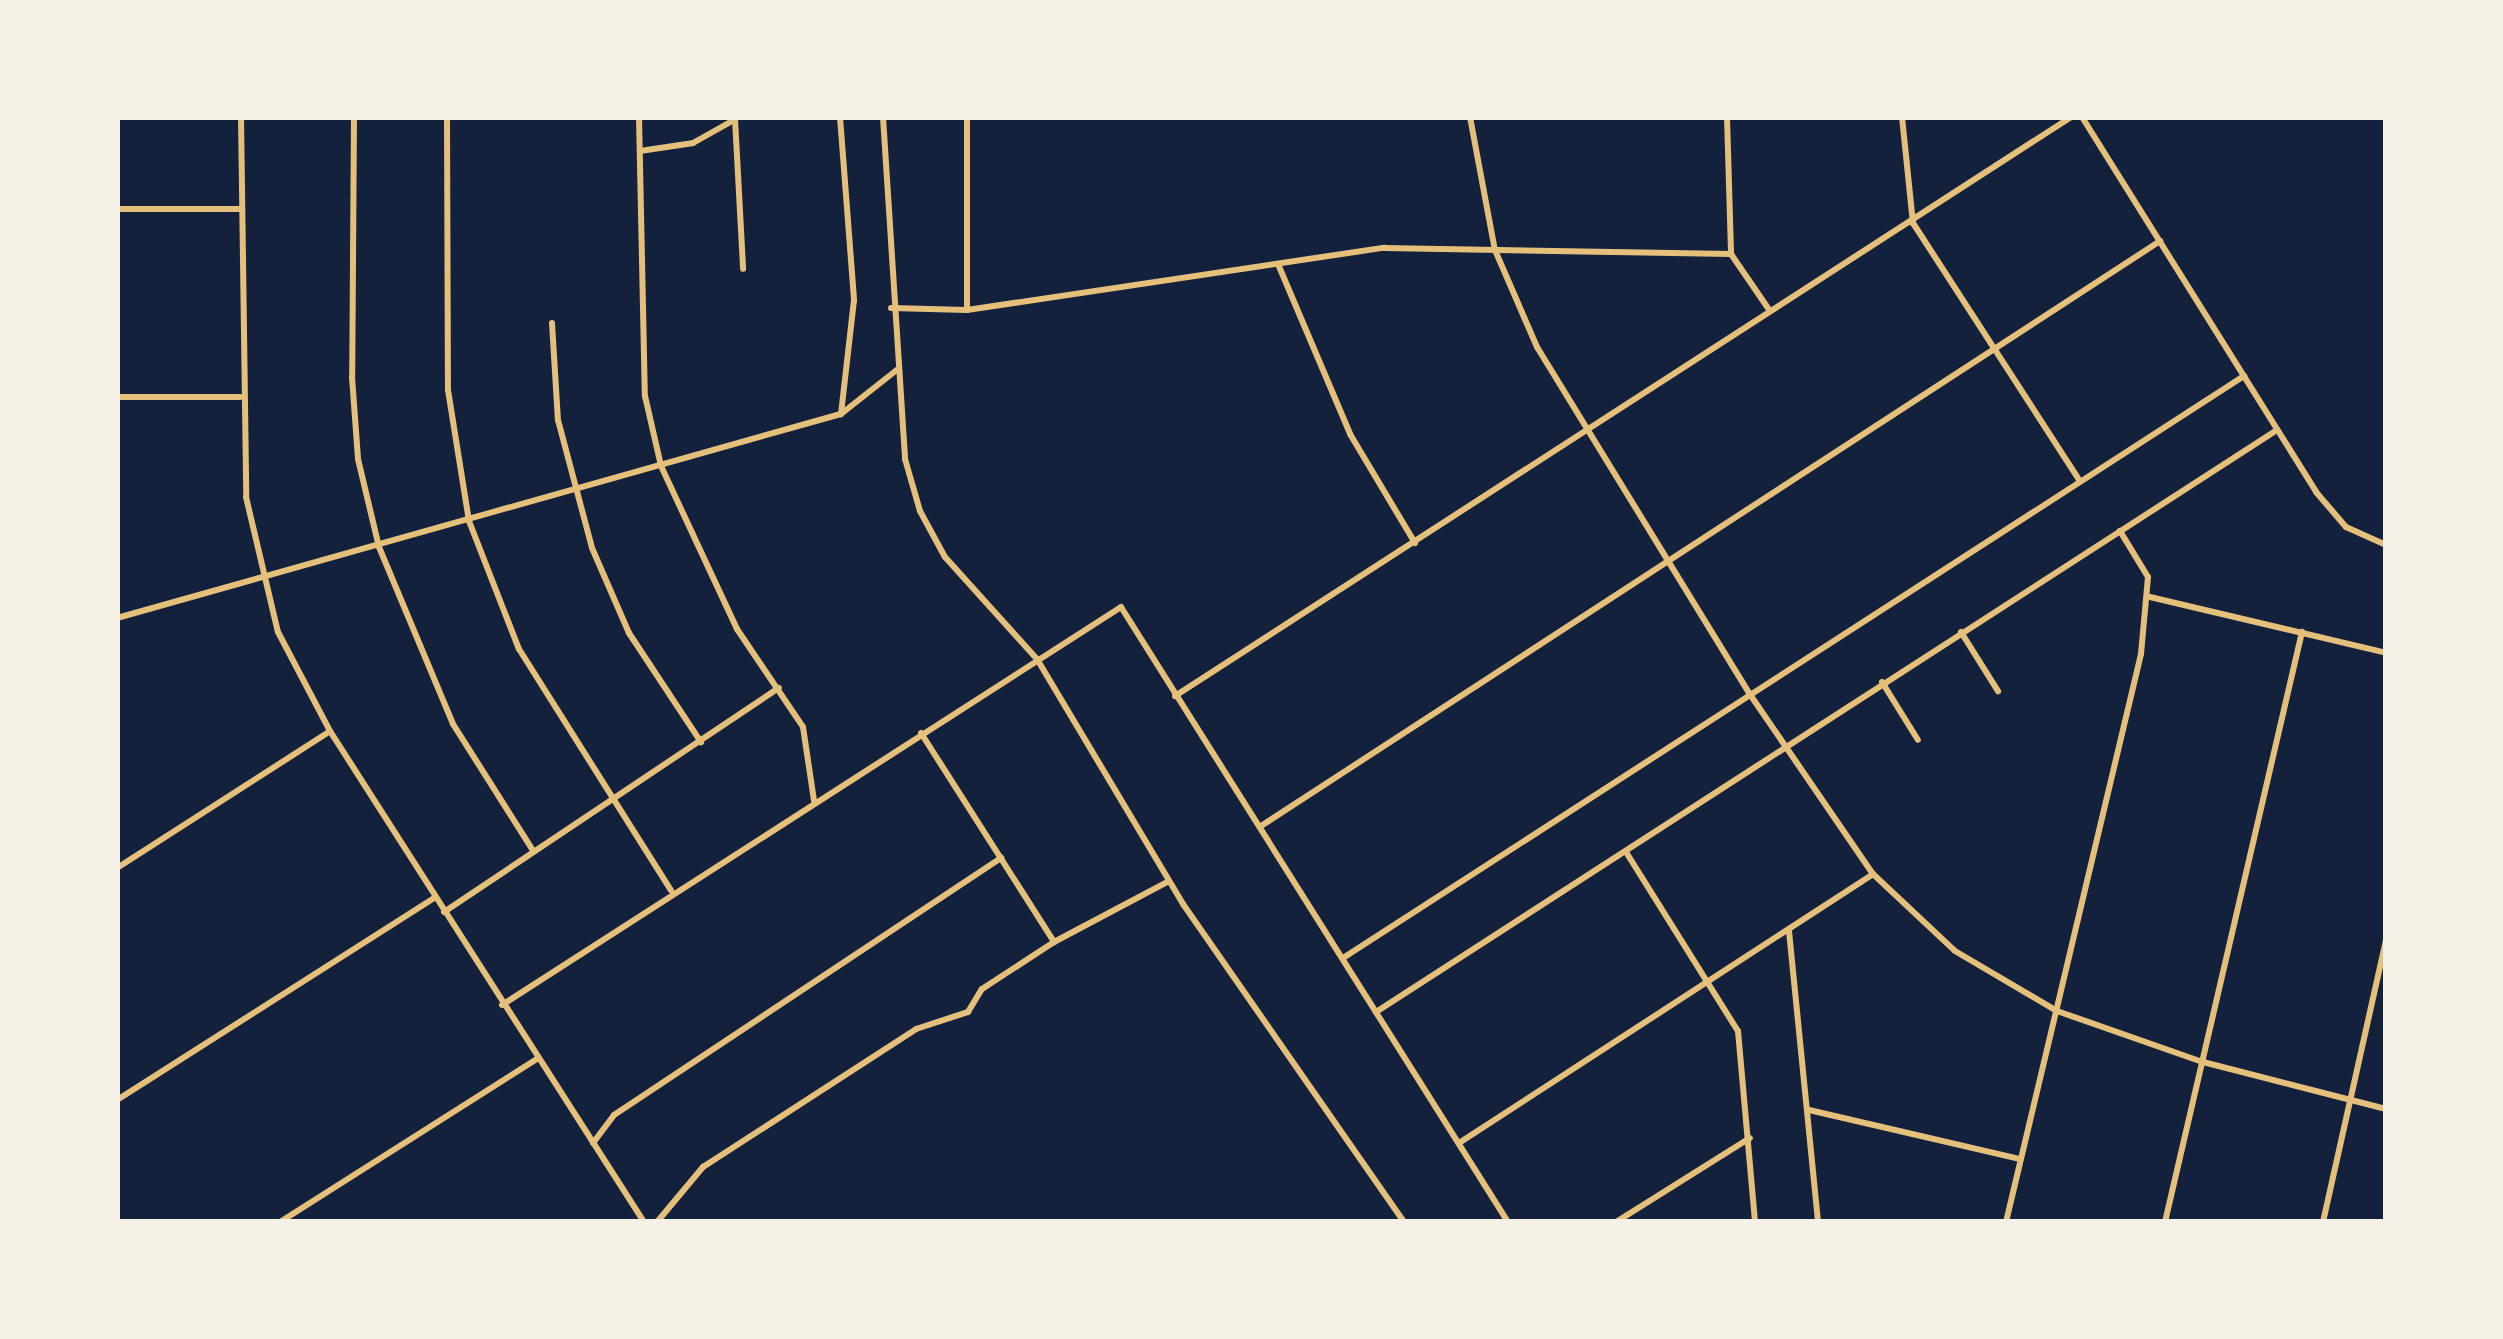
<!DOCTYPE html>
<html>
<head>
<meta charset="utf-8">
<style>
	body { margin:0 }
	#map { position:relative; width:2503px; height:1339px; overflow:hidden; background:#14213d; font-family:"PT Sans",sans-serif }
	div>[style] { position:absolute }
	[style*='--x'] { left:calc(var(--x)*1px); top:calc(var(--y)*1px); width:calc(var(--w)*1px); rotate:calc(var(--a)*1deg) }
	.minor>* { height:6px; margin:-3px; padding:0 3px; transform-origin:3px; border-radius:3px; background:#e5c07b }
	span { translate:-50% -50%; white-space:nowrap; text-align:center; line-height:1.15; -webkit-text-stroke:9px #f6f1e7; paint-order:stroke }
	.frame { position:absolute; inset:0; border:120px solid #f6f1e7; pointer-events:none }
</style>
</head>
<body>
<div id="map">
	<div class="minor">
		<div style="--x:241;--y:117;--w:380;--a:89.2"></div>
		<div style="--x:246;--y:497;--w:139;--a:76.7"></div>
		<div style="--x:278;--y:632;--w:112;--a:62.3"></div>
		<div style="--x:330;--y:731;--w:583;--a:57.4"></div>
		<div style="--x:354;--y:117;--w:260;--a:90.4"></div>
		<div style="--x:352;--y:377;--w:82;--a:85.8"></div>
		<div style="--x:358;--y:459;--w:90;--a:76.6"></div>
		<div style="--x:379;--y:547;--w:192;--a:67.3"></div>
		<div style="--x:453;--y:724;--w:151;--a:57.7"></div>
		<div style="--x:447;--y:117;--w:273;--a:89.8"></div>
		<div style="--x:448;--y:390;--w:133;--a:80.9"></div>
		<div style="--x:469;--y:521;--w:137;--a:68.7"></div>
		<div style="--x:519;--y:649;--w:285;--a:57.8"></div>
		<div style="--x:639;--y:117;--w:279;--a:88.8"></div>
		<div style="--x:645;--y:396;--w:72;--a:77.1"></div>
		<div style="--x:661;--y:466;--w:180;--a:65"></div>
		<div style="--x:737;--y:629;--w:118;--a:56"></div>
		<div style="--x:803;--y:727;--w:75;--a:81.5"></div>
		<div style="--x:840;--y:117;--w:184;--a:85.6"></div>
		<div style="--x:854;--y:300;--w:115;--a:96.5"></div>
		<div style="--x:883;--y:117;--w:343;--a:86.3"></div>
		<div style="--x:905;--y:459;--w:54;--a:73.9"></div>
		<div style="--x:920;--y:511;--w:52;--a:61.5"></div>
		<div style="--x:945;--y:557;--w:137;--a:48"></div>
		<div style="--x:1037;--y:659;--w:285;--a:59.2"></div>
		<div style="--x:1183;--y:904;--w:387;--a:55.2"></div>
		<div style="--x:1470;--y:117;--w:135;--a:79.4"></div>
		<div style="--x:1495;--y:250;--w:106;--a:66.6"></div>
		<div style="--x:1537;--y:347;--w:406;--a:58.5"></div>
		<div style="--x:1749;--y:693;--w:219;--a:55.6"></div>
		<div style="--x:1873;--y:874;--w:112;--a:43.2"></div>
		<div style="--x:1955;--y:951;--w:118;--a:30.5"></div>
		<div style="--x:2057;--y:1011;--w:155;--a:19.3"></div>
		<div style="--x:2203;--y:1062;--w:189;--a:14.4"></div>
		<div style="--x:1727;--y:117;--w:137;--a:88.3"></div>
		<div style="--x:1731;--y:254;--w:69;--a:55.6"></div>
		<div style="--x:1902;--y:117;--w:107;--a:84.1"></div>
		<div style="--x:1913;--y:223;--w:307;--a:57.1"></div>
		<div style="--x:2082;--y:117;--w:442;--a:58"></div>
		<div style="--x:2316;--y:492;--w:46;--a:49.4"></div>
		<div style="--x:2346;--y:527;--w:44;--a:24.2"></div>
		<div style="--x:735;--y:119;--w:150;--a:86.9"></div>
		<div style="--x:640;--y:151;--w:54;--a:-8.6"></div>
		<div style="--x:693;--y:143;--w:47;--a:-29.3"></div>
		<div style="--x:117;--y:209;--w:122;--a:0"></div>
		<div style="--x:1278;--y:264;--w:185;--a:67"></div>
		<div style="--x:1350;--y:434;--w:127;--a:59.2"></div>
		<div style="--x:891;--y:308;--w:76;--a:1.5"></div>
		<div style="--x:967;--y:310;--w:422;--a:-8.5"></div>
		<div style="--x:1384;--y:248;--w:347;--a:1"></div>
		<div style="--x:967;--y:310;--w:193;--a:-90"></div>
		<div style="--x:552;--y:323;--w:97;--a:86.5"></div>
		<div style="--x:558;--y:420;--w:132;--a:75.1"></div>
		<div style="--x:592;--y:548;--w:93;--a:66.5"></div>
		<div style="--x:629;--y:633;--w:131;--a:56.6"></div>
		<div style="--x:117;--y:397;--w:123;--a:0"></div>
		<div style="--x:2150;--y:597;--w:243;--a:13.3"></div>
		<div style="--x:117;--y:618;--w:752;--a:-15.74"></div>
		<div style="--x:841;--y:414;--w:73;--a:-38.3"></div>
		<div style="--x:1961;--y:632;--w:70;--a:57.9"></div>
		<div style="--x:1882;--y:682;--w:68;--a:58.2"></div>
		<div style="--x:1175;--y:696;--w:1067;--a:-32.87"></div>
		<div style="--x:921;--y:733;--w:248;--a:57.5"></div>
		<div style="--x:1261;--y:826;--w:1073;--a:-33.05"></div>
		<div style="--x:1626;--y:852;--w:211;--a:58"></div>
		<div style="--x:1738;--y:1031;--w:192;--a:84.9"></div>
		<div style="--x:117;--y:868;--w:253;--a:-32.7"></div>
		<div style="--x:444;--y:912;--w:403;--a:-33.8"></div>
		<div style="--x:1789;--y:931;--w:292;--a:84.3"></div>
		<div style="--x:1343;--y:958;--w:1073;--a:-32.86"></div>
		<div style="--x:502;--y:1005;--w:736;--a:-32.74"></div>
		<div style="--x:1121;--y:607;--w:727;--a:57.82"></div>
		<div style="--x:1376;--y:1012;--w:1073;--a:-32.86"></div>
		<div style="--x:117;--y:1100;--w:376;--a:-32.5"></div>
		<div style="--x:1809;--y:1110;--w:217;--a:13.1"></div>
		<div style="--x:593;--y:1143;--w:35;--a:-53"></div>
		<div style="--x:614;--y:1115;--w:465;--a:-33.6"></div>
		<div style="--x:1459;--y:1143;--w:494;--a:-33"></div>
		<div style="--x:280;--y:1222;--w:306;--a:-32.4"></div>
		<div style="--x:657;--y:1222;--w:72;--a:-50.1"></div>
		<div style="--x:703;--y:1167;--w:254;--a:-32.9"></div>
		<div style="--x:916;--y:1029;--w:55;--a:-18.1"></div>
		<div style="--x:968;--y:1012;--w:27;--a:-59"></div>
		<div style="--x:982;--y:989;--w:86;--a:-33.1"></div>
		<div style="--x:1054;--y:942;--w:130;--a:-27.9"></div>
		<div style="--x:1616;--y:1222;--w:158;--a:-32.1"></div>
		<div style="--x:2006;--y:1222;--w:584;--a:-76.63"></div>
		<div style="--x:2141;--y:654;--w:77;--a:-84.8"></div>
		<div style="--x:2148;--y:577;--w:54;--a:-121.3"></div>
		<div style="--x:2165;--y:1222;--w:606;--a:-76.93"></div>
		<div style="--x:2323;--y:1222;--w:289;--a:-77.4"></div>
	</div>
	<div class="frame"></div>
</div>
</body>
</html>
